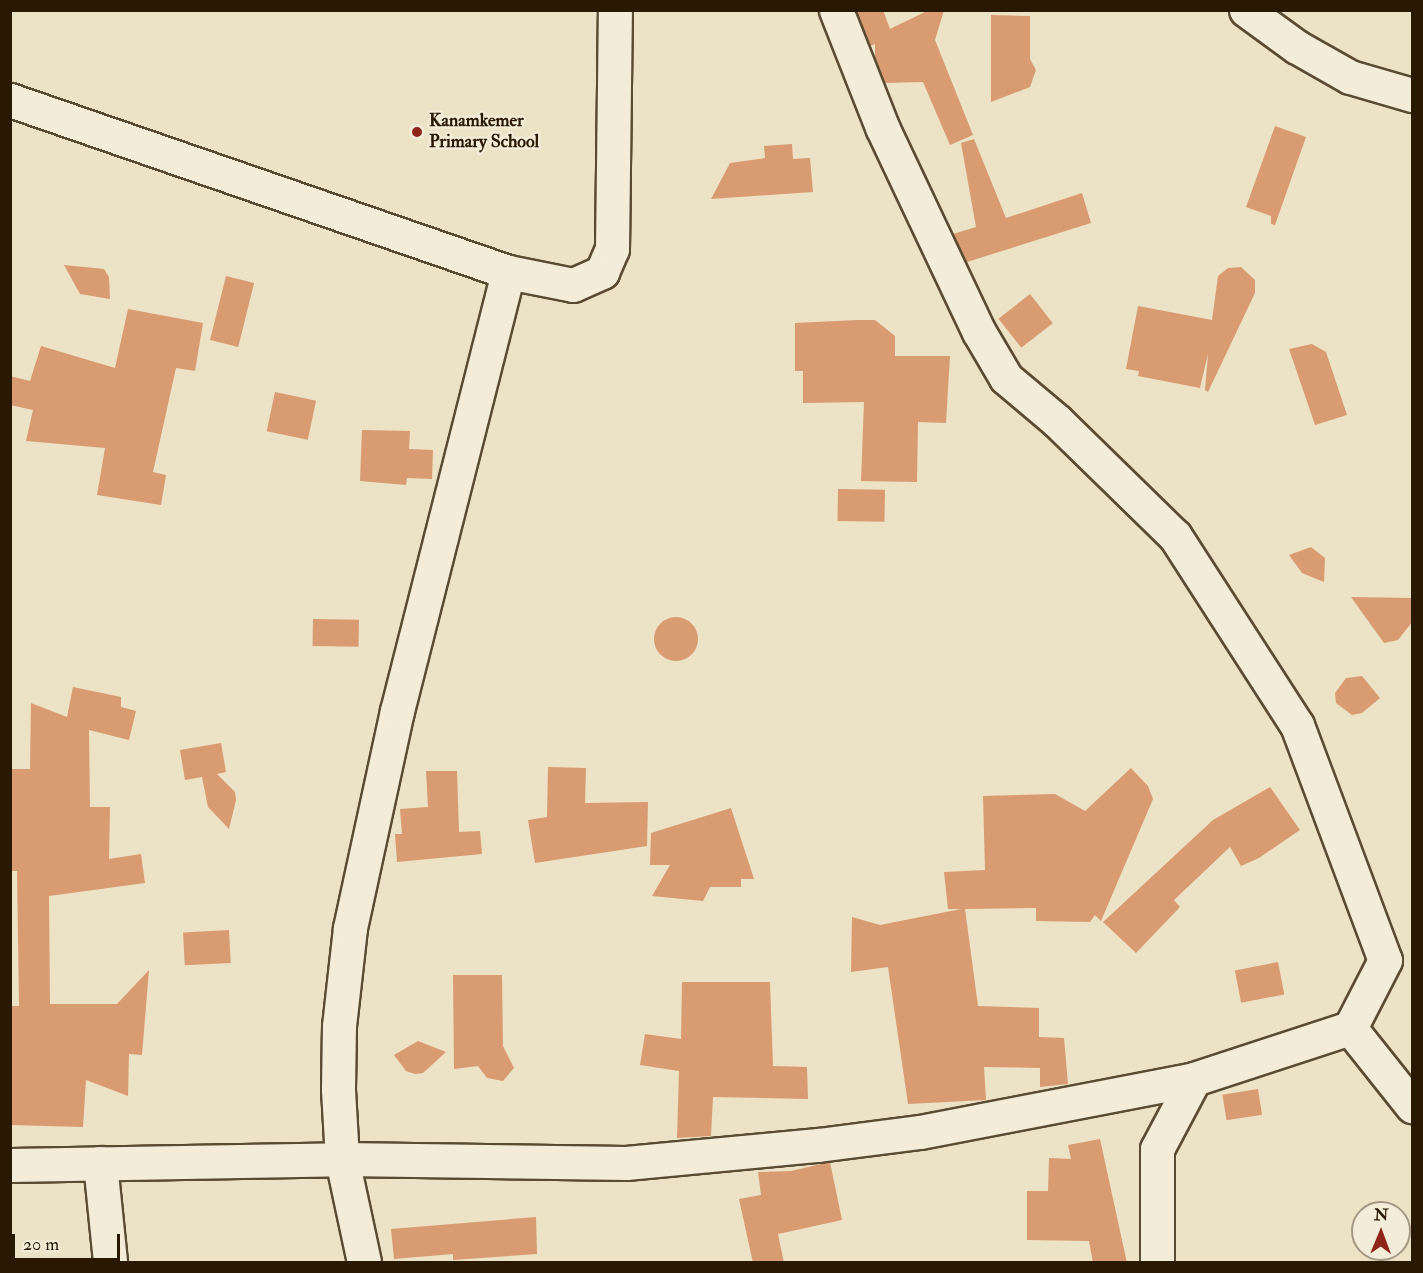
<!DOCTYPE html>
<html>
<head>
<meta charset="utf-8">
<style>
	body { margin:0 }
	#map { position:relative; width:1423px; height:1273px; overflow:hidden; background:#ece2c5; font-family:"IM FELL Double Pica",serif }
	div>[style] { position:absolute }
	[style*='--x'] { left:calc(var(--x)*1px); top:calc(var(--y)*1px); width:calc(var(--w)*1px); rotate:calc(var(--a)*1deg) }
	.building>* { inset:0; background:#d99b72; transform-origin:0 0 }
	.round { border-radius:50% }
	.roads { filter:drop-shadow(2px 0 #5a4b33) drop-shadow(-2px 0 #5a4b33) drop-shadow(0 2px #5a4b33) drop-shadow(0 -2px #5a4b33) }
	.minor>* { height:33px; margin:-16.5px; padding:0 16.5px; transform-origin:16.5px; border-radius:16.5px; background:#f3ecd9 }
	.dots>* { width:16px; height:16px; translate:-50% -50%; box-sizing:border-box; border:3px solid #f3ecd9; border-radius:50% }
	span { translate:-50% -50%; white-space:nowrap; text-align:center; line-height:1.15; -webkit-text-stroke:4.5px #f3ecd9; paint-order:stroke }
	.poi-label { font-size:18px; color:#2a1902; font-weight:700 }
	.left { translate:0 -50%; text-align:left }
	.frame { position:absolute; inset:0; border:12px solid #2a1902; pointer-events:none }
	.north { position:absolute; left:1351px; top:1201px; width:60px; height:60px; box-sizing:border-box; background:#f3ecd9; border:2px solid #a39883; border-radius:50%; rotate:1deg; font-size:16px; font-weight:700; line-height:24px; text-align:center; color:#2a1902 }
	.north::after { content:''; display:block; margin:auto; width:21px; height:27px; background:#8f2418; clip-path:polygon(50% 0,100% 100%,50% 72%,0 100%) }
	.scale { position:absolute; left:12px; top:1234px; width:108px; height:27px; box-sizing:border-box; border:3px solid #2a1902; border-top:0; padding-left:8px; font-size:18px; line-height:21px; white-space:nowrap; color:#2a1902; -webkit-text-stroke:4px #f3ecd9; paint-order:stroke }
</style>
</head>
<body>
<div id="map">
	<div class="building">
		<div style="clip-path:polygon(856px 10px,883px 10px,890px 29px,929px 10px,944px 10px,935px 40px,973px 135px,950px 145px,923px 82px,885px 83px,875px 59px,875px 44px,870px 46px)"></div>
		<div style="clip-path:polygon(991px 15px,1030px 16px,1030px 59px,1036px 70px,1030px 87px,991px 102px)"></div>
		<div style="clip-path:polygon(1275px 126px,1306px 137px,1275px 225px,1271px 224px,1271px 216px,1246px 207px)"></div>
		<div style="clip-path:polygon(974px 139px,1006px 218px,1082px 193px,1091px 223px,967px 262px,953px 234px,976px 227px,961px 143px)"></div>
		<div style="clip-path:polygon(792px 144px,793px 159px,810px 158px,813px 192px,711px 199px,730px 163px,765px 158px,764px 146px)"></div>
		<div style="clip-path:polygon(64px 265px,104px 269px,109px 277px,110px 299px,80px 294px)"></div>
		<div style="clip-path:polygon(1241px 267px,1255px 280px,1255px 293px,1208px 392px,1205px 390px,1208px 354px,1200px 388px,1138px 376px,1139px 371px,1126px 369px,1138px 306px,1212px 320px,1218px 276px,1228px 268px)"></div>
		<div style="left:226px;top:276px;width:29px;height:66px;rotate:14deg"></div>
		<div style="left:1030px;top:294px;width:37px;height:40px;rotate:52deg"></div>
		<div style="clip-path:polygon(128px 309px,203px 323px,195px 371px,176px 368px,153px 472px,166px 475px,161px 505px,97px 495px,105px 448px,26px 441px,33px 410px,10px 405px,10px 376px,30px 381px,41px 346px,115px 368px)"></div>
		<div style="clip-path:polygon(857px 320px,875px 320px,895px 336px,895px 356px,950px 356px,946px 423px,918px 422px,917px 482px,861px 481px,864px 402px,803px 403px,803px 371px,795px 371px,795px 323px)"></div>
		<div style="clip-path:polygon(1312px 344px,1326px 352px,1347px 415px,1315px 425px,1289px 349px)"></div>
		<div style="left:275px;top:392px;width:42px;height:40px;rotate:12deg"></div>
		<div style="clip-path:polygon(362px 430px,410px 431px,409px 449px,433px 450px,432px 479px,407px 478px,406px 485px,360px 481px)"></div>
		<div style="left:838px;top:489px;width:47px;height:32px;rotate:1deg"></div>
		<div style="clip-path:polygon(1311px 547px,1325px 558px,1324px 582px,1302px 573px,1289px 555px)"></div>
		<div style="clip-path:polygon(1351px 597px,1413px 598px,1413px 621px,1398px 640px,1384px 643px)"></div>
		<div class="round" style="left:654px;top:617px;width:44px;height:44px"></div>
		<div style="left:313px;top:619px;width:46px;height:27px;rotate:1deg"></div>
		<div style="clip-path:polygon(1362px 676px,1380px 698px,1362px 713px,1352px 715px,1336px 703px,1335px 693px,1346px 678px)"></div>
		<div style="clip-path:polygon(73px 687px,121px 697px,121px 707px,136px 711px,129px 740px,89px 730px,90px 807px,110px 807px,109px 859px,141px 854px,145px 883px,49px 896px,50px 1004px,117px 1004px,149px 970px,142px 1055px,129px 1054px,128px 1096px,86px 1080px,83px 1127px,10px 1125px,10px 1006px,19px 1006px,17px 871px,10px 871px,10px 769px,30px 769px,31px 703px,67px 717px)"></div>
		<div style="clip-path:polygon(221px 743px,226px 772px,217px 774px,235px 792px,236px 800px,229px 829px,208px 807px,202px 777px,185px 780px,180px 750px)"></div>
		<div style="clip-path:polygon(548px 767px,586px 768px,585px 803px,648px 802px,647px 846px,535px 863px,528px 820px,547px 817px)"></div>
		<div style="clip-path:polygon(1131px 768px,1148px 786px,1153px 799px,1101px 921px,1095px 915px,1090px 922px,1036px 921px,1036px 908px,965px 909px,978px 1006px,1039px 1008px,1039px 1037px,1064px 1038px,1068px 1084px,1040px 1087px,1040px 1068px,984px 1067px,986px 1100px,908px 1104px,888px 967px,851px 972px,852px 917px,880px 925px,961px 909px,948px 909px,944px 872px,985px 870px,983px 796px,1055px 794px,1085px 811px)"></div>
		<div style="clip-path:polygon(426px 771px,457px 771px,459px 832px,480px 831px,482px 854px,397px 862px,395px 834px,402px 834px,400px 809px,428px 807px)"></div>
		<div style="clip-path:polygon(1270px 787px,1300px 830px,1259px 858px,1241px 866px,1230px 847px,1174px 900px,1180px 907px,1136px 953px,1103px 922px,1213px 820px)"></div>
		<div style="clip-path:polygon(731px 808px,754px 879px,741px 879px,741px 887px,710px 887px,703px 901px,652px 896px,670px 865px,650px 865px,651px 833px)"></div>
		<div style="left:229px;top:930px;width:33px;height:46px;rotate:87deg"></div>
		<div style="left:1278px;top:962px;width:33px;height:44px;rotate:79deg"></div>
		<div style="clip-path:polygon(453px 975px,502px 975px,503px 1046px,514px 1068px,503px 1081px,487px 1078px,478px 1066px,454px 1069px)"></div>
		<div style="clip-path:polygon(682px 982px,770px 982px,773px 1066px,807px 1067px,808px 1099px,713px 1097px,711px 1136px,677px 1138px,679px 1071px,640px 1065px,645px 1034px,681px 1039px)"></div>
		<div style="clip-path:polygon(418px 1041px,446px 1052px,423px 1073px,415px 1074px,406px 1071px,394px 1055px)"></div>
		<div style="left:1258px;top:1089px;width:26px;height:36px;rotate:81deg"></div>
		<div style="clip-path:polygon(1100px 1139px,1127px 1263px,1093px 1263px,1089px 1241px,1027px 1240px,1027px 1191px,1048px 1191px,1049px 1158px,1071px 1159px,1068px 1145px)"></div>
		<div style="clip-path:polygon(830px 1162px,842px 1220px,778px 1234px,784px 1263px,753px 1263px,739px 1199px,761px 1195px,758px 1172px,791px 1171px)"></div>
		<div style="clip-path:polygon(536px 1217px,537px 1254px,453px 1260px,453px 1254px,394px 1259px,391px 1229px)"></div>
	</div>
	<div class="roads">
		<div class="minor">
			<div style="--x:836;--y:10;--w:126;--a:68.5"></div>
			<div style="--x:882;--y:127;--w:227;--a:64.7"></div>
			<div style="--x:979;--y:332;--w:53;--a:59.6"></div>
			<div style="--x:1006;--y:378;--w:67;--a:40.1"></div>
			<div style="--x:1057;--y:421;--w:165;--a:44.3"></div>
			<div style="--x:1175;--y:536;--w:225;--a:57.2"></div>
			<div style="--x:1297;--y:725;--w:251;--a:69.5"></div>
			<div style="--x:1385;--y:960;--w:76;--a:117.2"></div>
			<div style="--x:1246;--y:10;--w:63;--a:36"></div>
			<div style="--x:1297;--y:47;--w:61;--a:29.5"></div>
			<div style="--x:1350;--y:77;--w:65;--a:16.2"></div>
			<div style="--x:10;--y:100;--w:527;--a:19.05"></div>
			<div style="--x:508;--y:272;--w:66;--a:11.3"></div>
			<div style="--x:573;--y:285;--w:32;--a:-24"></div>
			<div style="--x:602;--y:272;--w:25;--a:-67"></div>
			<div style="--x:612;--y:249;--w:239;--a:-89.3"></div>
			<div style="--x:100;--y:1163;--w:100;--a:84.2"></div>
			<div style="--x:10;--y:1165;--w:332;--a:-1"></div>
			<div style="--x:342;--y:1159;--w:284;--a:0.8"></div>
			<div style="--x:626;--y:1163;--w:193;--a:-5.4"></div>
			<div style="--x:818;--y:1145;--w:103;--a:-7.3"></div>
			<div style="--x:920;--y:1132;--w:279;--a:-10.9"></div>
			<div style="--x:1194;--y:1079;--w:164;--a:-18.1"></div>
			<div style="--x:1350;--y:1028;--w:100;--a:51.5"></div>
			<div style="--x:364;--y:1262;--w:105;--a:-102.1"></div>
			<div style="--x:342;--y:1159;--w:70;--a:-93.3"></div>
			<div style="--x:338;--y:1089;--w:63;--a:-89.1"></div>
			<div style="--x:339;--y:1026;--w:99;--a:-83.6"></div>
			<div style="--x:350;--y:928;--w:222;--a:-77.8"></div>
			<div style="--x:397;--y:711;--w:453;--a:-75.8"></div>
			<div style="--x:1157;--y:1262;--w:113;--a:-90"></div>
			<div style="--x:1157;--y:1149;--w:79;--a:-62.1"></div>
		</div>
	</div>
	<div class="dots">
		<div style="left:417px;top:132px;background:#8f2418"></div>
	</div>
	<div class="poi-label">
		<span class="left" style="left:429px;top:132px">Kanamkemer<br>Primary School</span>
	</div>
	<div class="frame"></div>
	<div class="north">N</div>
	<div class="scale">20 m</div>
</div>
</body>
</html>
